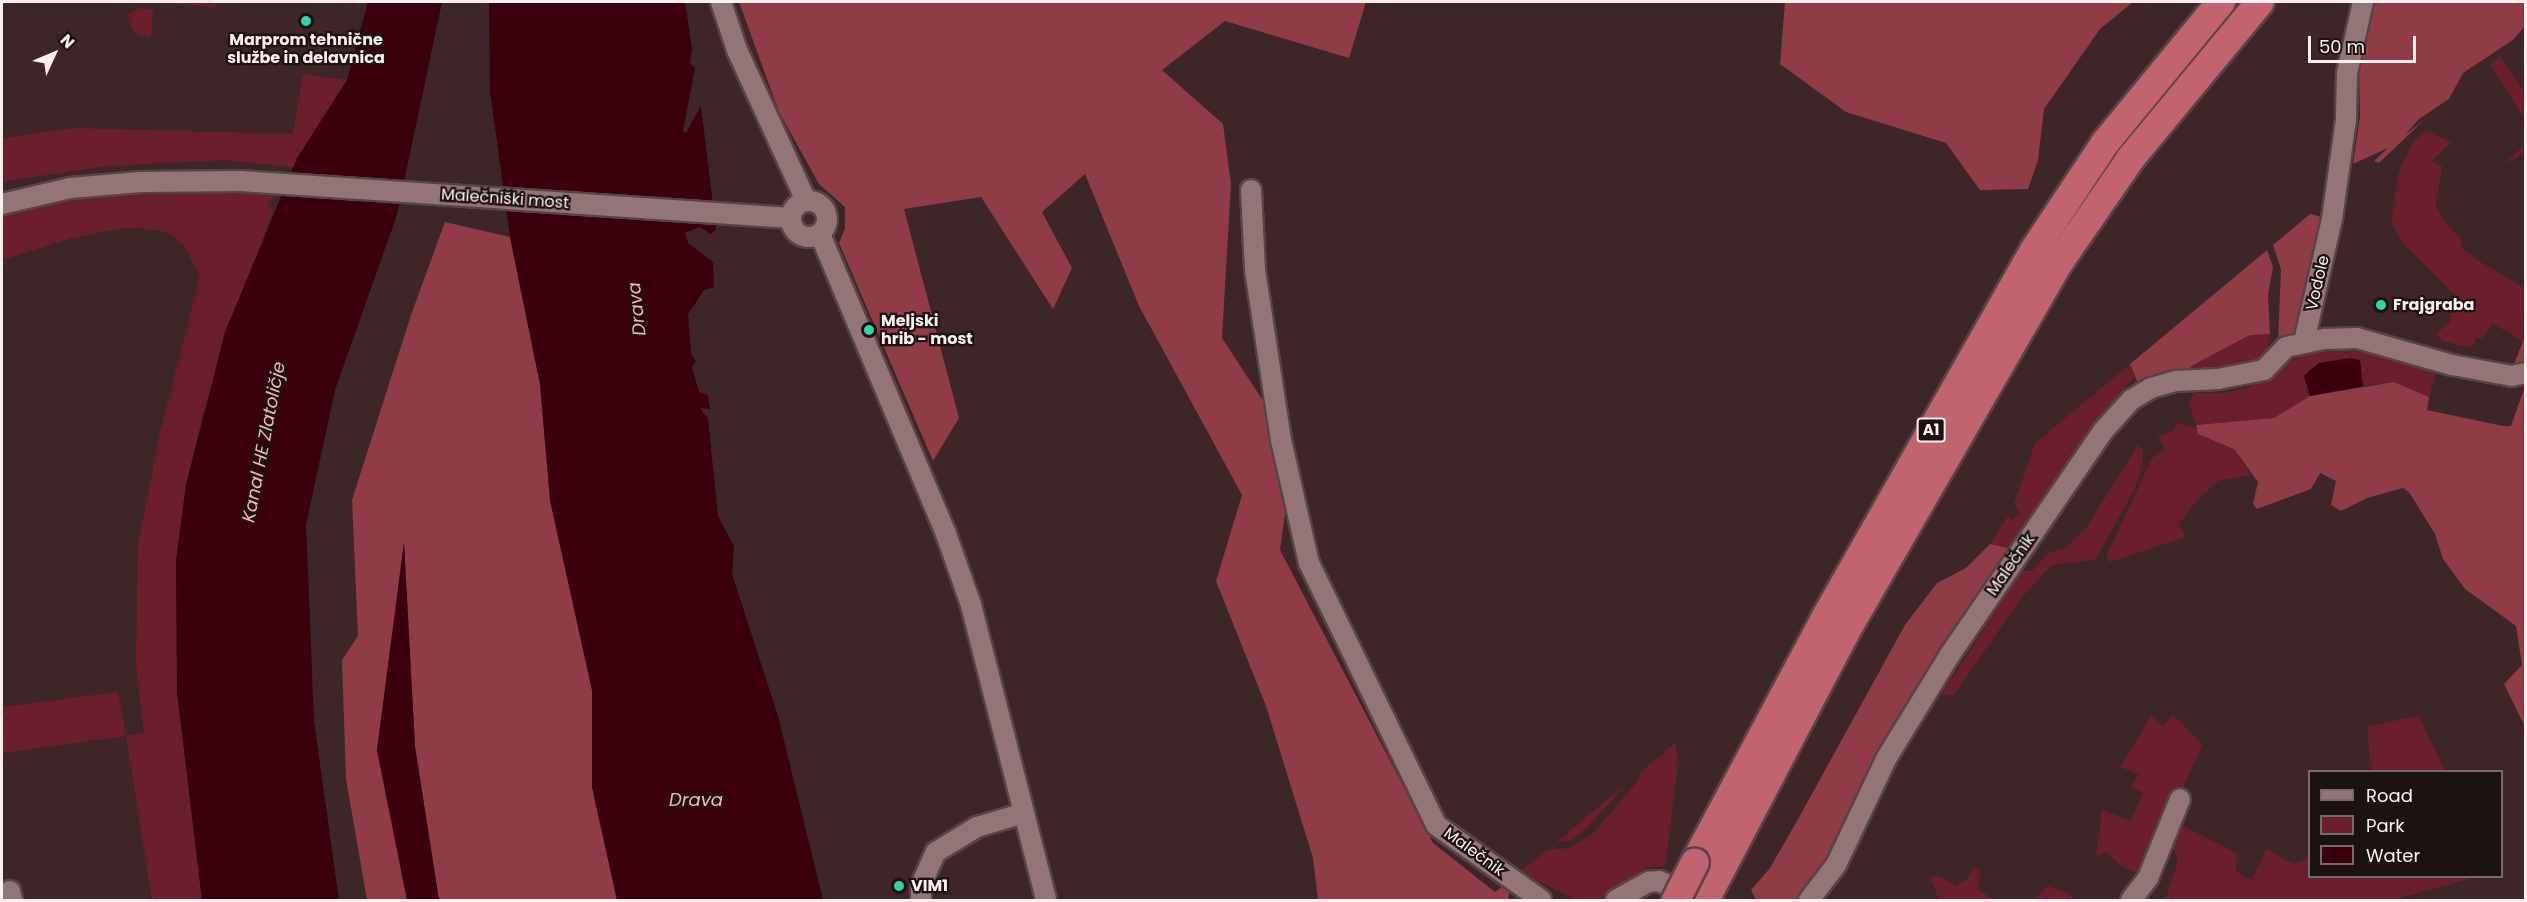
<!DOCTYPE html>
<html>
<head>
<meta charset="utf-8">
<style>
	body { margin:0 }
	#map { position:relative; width:2527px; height:902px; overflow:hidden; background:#3e2527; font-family:Poppins,sans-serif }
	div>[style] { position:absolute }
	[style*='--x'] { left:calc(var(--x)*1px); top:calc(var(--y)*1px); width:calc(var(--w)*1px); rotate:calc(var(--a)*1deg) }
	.green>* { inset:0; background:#6b1f2c }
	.forest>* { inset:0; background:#8f3c47 }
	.water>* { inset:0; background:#3a000c }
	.roads { filter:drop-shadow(2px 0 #584346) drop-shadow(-2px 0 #584346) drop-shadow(0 2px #584346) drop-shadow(0 -2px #584346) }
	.minor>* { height:20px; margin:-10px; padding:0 10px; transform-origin:10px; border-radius:10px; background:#947577 }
	.minor>.ring { margin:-10px; padding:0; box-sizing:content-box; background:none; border:20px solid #947577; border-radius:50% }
	.highway>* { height:28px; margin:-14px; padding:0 14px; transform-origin:14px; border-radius:14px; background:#c1646f }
	.bridges { filter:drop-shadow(2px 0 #584346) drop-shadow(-2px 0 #584346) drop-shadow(0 2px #584346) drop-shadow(0 -2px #584346) }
	.highway-bridge>* { height:28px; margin:-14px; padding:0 14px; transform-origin:14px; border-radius:14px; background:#c1646f }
	.dots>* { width:16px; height:16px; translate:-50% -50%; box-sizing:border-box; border:3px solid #1d1212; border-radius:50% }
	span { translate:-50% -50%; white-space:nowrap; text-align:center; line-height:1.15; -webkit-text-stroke:4.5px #1d1212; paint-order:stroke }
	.shield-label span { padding:2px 4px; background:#1d1212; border:2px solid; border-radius:4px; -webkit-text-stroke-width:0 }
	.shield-label { font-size:15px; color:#fdefef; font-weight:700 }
	.poi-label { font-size:16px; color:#fdefef; font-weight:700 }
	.left { translate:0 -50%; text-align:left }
	.street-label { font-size:16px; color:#fdefef }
	.water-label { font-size:18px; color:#fdb4b9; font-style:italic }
	.frame { position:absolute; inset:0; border:3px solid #fdefef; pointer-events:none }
	.legend { position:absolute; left:2308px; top:770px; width:195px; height:108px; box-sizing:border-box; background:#1d1212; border:2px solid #776a6a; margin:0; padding:8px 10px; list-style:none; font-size:18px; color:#fdefef }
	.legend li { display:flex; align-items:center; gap:12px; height:30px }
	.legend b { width:30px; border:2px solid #776a6a }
	.north { position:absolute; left:24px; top:24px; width:60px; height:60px; -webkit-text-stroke:4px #1d1212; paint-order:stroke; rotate:46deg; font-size:16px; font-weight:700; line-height:24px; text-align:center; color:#fdefef }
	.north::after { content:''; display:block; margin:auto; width:21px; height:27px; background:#fdefef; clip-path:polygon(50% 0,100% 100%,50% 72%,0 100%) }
	.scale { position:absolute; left:2308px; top:36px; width:108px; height:27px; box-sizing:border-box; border:3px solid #fdefef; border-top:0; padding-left:8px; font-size:18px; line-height:21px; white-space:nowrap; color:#fdefef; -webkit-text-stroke:4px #1d1212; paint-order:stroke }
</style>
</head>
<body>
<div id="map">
	<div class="green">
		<div style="clip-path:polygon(155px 2px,216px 2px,215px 7px)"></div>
		<div style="clip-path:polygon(139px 8px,153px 9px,151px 37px,139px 36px,132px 30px,128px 14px)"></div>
		<div style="clip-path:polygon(2500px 56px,2525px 93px,2525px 119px,2490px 65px)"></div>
		<div style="clip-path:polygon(303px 74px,347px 80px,293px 167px,226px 160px,106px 166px,2px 182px,2px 138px,76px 128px,293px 134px)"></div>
		<div style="clip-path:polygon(2426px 131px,2451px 142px,2432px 161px,2442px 166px,2436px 205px,2443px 220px,2461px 239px,2461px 247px,2477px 260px,2525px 288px,2523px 341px,2493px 324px,2482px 338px,2476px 338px,2472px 348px,2442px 341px,2436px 334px,2451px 321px,2449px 305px,2456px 296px,2402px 243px,2391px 221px,2399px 171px,2414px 140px)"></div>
		<div style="clip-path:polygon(2525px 145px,2525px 151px,2517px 158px,2504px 163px)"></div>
		<div style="clip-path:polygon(135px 188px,277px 190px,268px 206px,273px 210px,204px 410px,186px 485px,176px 560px,177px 692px,202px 900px,152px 900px,126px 736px,2px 753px,2px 707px,118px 692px,126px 736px,144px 733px,136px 664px,138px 545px,160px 433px,200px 276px,184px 246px,168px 233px,150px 229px,123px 228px,72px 238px,2px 260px,2px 212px,76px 195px)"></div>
		<div style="clip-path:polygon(2270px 334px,2268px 347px,2258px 364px,2183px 375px,2193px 365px,2250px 335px)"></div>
		<div style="clip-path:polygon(2345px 350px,2405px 355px,2438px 367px,2429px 397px,2394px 382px,2363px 386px,2360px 360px,2305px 390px,2310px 396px,2274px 418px,2196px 425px,2189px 403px,2194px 393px,2225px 393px,2249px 387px,2297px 358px,2317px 351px)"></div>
		<div style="clip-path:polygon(2130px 364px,2134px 377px,2115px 399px,2117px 407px,2015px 550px,1990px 544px,2008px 516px,2012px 521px,2020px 513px,2014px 504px,2035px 443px)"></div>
		<div style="clip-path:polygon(2177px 423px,2197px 428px,2199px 434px,2234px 449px,2251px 475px,2218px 481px,2197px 500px,2179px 524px,2186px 537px,2110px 562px,2106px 557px,2152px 458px,2165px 450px,2158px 437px,2173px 431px)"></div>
		<div style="clip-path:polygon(2138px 445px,2143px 450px,2142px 468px,2135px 488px,2096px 559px,2051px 566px,2022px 597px,1954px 695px,1941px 695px,2022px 571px,2032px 571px,2048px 553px,2064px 549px,2086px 528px)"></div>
		<div style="clip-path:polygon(2173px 714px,2202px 745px,2145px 875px,2123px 868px,2107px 852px,2096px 856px,2102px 810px,2131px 821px,2143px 793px,2131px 787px,2139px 774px,2120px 767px,2151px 716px,2163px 726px)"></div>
		<div style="clip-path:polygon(2419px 716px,2445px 771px,2371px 771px,2367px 726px)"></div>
		<div style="clip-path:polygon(1675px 743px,1678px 763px,1665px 867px,1647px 867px,1600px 900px,1576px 900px,1520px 872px,1547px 850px,1569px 848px,1592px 834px,1634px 786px,1642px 771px)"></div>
		<div style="clip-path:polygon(1626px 784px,1588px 827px,1571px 840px,1556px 842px)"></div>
		<div style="clip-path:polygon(2174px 821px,2238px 854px,2236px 871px,2252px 880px,2266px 849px,2293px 864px,2309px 858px,2310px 876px,2476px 877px,2393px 900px,2165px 900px,2178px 861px,2174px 849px,2169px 848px,2160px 884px,2151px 880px)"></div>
		<div style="clip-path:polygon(1973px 867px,1981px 872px,1977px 889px,1995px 900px,1939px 900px,1930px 877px,1939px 876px,1956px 886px,1967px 879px)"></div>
		<div style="clip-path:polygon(2048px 886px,2068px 893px,2075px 900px,2034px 900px)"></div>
	</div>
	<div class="forest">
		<div style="clip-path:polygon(739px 2px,1366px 2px,1349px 58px,1225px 21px,1162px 70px,1223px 124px,1231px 184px,1222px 338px,1294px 448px,1280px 550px,1433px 843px,1495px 892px,1506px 884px,1510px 886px,1508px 900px,1318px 900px,1313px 858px,1266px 706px,1216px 581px,1242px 495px,1139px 306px,1085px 174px,1042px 212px,1072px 268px,1053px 309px,981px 197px,904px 209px,959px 418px,933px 461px,839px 243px,845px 228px,845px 207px,819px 184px,779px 112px)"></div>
		<div style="clip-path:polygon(1785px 2px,2133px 2px,2100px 29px,2044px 109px,2038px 160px,2028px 189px,1980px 190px,1946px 143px,1846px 112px,1780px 64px)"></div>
		<div style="clip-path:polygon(2373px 2px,2525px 2px,2525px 26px,2513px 40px,2463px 73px,2449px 99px,2419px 119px,2405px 135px,2424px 120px,2379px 163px,2374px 161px,2388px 148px,2353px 164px,2360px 116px,2359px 63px)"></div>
		<div style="clip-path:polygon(2310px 214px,2327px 218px,2307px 312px,2286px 344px,2278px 342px,2281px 269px,2273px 245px)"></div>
		<div style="clip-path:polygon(445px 222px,510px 237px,540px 384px,550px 500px,592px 690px,592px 787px,617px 900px,439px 900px,415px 747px,404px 546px,377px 750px,407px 900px,367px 900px,346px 779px,342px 660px,358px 636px,352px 500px,411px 315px)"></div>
		<div style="clip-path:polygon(2267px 250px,2273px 267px,2268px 295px,2270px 334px,2250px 335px,2193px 365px,2183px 375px,2141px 384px,2137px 381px,2130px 364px)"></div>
		<div style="clip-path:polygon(2525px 335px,2525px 373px,2511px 372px,2523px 341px)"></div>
		<div style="clip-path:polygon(2394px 382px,2429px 397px,2427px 410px,2503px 426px,2511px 426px,2525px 386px,2525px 727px,2504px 684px,2522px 665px,2516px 626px,2465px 589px,2443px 559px,2435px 534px,2409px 492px,2403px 488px,2367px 498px,2341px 511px,2331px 505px,2336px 481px,2320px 473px,2311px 489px,2257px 509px,2253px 504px,2258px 482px,2234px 449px,2198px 434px,2196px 425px,2274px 418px,2310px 396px)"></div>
		<div style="clip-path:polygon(1990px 544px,2015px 550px,1827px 863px,1795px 900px,1756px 900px,1751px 890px,1770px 868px,1797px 821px,1905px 625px,1937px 583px,1966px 568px)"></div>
	</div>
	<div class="water">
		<div style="clip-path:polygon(368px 2px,442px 2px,397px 215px,335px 390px,306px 525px,314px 721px,339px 900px,202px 900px,177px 692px,176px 560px,186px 485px,225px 332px,297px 158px,347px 80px)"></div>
		<div style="clip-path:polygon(489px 2px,685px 2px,692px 48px,690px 64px,695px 68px,683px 131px,686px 133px,701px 106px,716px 230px,710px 234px,700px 227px,685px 233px,688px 243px,713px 262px,714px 287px,704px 290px,688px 314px,691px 354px,696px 362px,692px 367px,699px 392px,708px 395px,710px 409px,700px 408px,708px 419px,718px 516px,734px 546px,732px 574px,778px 716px,823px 900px,617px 900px,592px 787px,592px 690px,550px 500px,540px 384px,510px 237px,490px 91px)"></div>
		<div style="clip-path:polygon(2350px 358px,2360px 360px,2363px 386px,2310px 396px,2304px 376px,2309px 371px,2319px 363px)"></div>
		<div style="clip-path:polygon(404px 542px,415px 747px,439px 900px,407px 900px,377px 750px)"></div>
	</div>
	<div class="roads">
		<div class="minor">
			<div style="--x:721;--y:2;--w:51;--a:71.6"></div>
			<div style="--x:737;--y:50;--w:166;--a:65.4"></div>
			<div style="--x:1251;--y:190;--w:80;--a:87.1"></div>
			<div style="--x:1255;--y:270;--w:172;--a:81.3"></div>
			<div style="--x:1281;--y:440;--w:126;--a:77.2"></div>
			<div style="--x:1309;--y:563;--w:291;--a:64.1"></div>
			<div style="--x:1436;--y:825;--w:129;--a:35.5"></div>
			<div class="ring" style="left:791px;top:201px;width:16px;height:16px"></div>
			<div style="--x:2;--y:204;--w:70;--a:-13.2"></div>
			<div style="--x:70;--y:188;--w:71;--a:-4.8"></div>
			<div style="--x:141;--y:182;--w:99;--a:-0.6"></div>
			<div style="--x:240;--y:181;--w:552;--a:3.84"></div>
			<div style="--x:820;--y:234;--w:325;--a:67.2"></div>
			<div style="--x:946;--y:534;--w:75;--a:70.6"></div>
			<div style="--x:971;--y:605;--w:304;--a:75.7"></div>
			<div style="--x:2304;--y:342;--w:126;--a:-77.2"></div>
			<div style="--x:2332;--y:219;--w:101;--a:-82"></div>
			<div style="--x:2346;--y:119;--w:46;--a:-88.8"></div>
			<div style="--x:2347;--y:73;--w:73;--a:-77.3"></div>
			<div style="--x:10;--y:891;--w:9;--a:77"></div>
			<div style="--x:921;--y:900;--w:15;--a:-90"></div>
			<div style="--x:921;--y:885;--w:36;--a:-66"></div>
			<div style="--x:936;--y:852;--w:48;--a:-31.4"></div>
			<div style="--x:977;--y:827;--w:49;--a:-16.6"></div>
			<div style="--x:1616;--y:900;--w:38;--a:-29"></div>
			<div style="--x:1649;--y:882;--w:10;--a:-6"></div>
			<div style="--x:1659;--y:881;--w:36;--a:24"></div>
			<div style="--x:1809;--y:900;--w:44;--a:-52.4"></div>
			<div style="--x:1836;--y:865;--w:117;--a:-64.7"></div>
			<div style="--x:1886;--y:759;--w:121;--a:-58.5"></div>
			<div style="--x:1949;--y:656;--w:273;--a:-55.6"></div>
			<div style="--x:2103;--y:431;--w:42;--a:-47.9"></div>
			<div style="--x:2131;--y:400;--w:23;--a:-31"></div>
			<div style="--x:2151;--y:388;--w:26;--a:-16"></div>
			<div style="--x:2176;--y:381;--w:42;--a:-2.7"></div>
			<div style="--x:2218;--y:379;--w:47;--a:-11.1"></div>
			<div style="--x:2264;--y:370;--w:32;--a:-46"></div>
			<div style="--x:2286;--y:347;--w:40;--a:-12"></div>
			<div style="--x:2325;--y:339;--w:32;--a:-2"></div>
			<div style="--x:2357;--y:338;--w:99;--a:15.9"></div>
			<div style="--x:2452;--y:365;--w:61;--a:10.4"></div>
			<div style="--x:2512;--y:376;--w:14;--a:-12"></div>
			<div style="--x:2131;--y:900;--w:28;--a:-52"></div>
			<div style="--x:2148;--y:878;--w:85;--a:-67.9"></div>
		</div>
		<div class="highway">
			<div style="--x:1695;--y:862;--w:274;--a:-61.9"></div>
			<div style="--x:1824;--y:620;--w:425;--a:-60.4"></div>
			<div style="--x:2034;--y:250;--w:128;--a:-56.4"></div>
			<div style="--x:2105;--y:143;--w:183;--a:-50.6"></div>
			<div style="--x:1705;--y:900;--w:301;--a:-62.3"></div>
			<div style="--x:1845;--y:633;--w:426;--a:-60"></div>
			<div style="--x:2058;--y:264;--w:129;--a:-55.4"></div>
			<div style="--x:2131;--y:158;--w:202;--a:-50.4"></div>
		</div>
	</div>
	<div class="bridges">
		<div class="highway-bridge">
			<div style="--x:1676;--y:900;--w:42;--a:-63.4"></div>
		</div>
	</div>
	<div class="dots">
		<div style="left:306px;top:21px;background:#33d4a8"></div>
		<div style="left:2381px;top:305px;background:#33d4a8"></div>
		<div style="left:869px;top:330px;background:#33d4a8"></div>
		<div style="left:899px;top:886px;background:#33d4a8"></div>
	</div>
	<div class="shield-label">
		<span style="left:1931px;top:430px">A1</span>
	</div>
	<div class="poi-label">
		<span style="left:306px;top:49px">Marprom tehnične<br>službe in delavnica</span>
		<span class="left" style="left:2393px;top:305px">Frajgraba</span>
		<span class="left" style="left:881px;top:330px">Meljski<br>hrib - most</span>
		<span class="left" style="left:911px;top:886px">VIM1</span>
	</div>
	<div class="street-label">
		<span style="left:505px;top:199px;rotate:4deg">Malečniški most</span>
		<span style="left:2318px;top:283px;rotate:-77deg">Vodole</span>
		<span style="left:2011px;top:565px;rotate:-55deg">Malečnik</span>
		<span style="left:1474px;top:852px;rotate:36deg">Malečnik</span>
	</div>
	<div class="water-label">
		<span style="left:637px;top:309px;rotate:-96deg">Drava</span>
		<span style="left:264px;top:442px;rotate:-79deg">Kanal HE Zlatoličje</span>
		<span style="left:696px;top:800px">Drava</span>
	</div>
	<div class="frame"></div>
	<ul class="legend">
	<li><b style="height:8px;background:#947577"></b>Road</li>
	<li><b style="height:16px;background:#6b1f2c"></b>Park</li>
	<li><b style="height:16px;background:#3a000c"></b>Water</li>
	</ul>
	<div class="north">N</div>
	<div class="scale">50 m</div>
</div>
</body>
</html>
